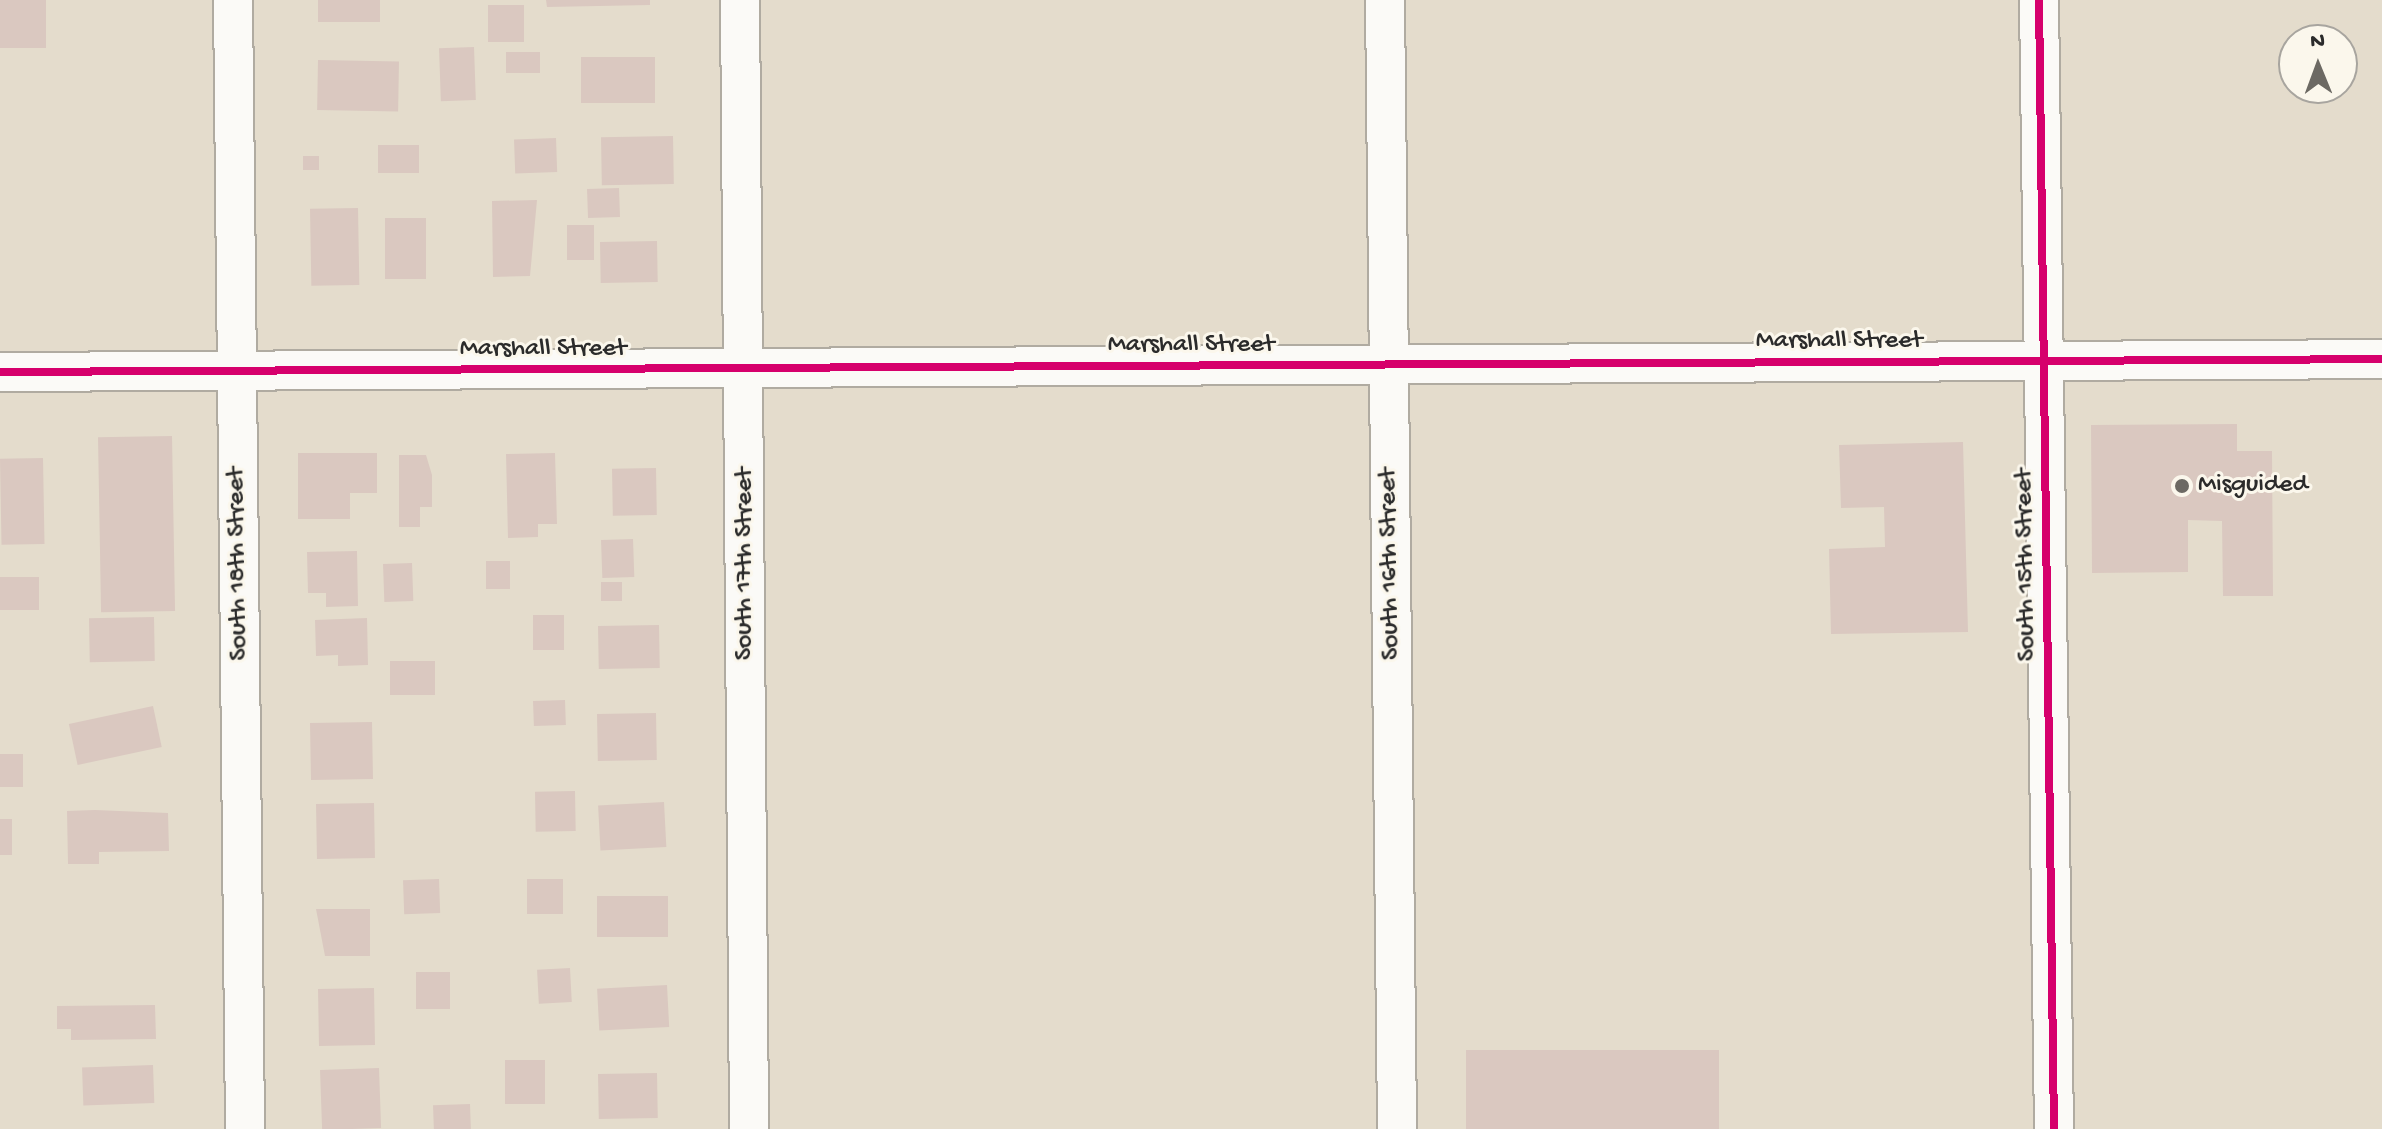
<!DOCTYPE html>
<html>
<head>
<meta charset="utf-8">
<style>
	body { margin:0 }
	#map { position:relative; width:2382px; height:1129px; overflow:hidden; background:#e4dccc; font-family:"Gochi Hand",sans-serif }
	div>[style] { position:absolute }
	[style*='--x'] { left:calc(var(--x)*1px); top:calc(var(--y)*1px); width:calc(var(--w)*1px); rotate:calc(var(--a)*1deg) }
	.building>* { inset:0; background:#dac8c0; transform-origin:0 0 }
	.roads { filter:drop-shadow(2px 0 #b0aba1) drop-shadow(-2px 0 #b0aba1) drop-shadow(0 2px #b0aba1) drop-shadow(0 -2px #b0aba1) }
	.street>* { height:38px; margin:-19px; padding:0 19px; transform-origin:19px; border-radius:19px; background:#fbfaf7 }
	.cycleway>* { height:8px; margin:-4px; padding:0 4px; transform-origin:4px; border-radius:4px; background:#d6006c }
	.dots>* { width:22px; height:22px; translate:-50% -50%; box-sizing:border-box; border:4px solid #fbf7ec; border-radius:50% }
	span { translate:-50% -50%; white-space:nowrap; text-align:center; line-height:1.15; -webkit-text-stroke:6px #fbf7ec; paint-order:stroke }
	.street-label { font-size:26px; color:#2b2b2b }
	.poi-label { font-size:26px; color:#2b2b2b }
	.left { translate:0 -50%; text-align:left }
	.north { position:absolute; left:2278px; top:24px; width:80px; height:80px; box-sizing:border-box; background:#fbf7ec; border:2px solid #a8a59f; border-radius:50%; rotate:359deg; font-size:22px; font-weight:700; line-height:32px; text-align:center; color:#2b2b2b }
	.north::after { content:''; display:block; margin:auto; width:28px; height:36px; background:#6c6963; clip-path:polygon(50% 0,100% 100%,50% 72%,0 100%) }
</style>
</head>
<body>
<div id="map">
	<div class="building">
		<div style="left:0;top:0;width:46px;height:48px"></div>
		<div style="left:318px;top:0;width:62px;height:22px"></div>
		<div style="clip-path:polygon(546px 0,650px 0,650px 5px,547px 7px)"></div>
		<div style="left:488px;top:5px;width:36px;height:37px"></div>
		<div style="left:474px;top:47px;width:53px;height:35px;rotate:88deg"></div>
		<div style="left:540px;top:52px;width:21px;height:34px;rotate:90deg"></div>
		<div style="left:581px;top:57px;width:74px;height:46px"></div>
		<div style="left:318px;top:60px;width:81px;height:50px;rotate:1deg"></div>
		<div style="left:673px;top:136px;width:48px;height:72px;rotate:89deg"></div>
		<div style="left:556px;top:138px;width:34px;height:42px;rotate:88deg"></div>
		<div style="left:378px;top:145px;width:41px;height:28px"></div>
		<div style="left:303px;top:156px;width:16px;height:14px"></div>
		<div style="left:619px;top:188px;width:29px;height:32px;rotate:88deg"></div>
		<div style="clip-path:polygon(537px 200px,530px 276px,493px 277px,492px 201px)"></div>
		<div style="left:358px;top:208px;width:77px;height:48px;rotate:89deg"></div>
		<div style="left:385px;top:218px;width:41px;height:61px"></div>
		<div style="left:567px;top:225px;width:27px;height:35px"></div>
		<div style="left:657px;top:241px;width:41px;height:57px;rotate:89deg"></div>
		<div style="clip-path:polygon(2237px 424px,2237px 451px,2272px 451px,2273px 596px,2223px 596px,2222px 521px,2188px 520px,2188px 572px,2092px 573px,2091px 425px)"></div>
		<div style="left:172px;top:436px;width:175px;height:74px;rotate:89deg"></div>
		<div style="clip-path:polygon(1963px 442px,1968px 632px,1831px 634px,1829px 549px,1885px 547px,1884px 507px,1841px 508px,1839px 445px)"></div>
		<div style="clip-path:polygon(298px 453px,377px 453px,377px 493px,350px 493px,350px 519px,298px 519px)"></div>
		<div style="clip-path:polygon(555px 453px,557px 524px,538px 524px,538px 537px,508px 538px,506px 454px)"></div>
		<div style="clip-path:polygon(399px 455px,426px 455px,432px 475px,432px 507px,420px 507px,420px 527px,399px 527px)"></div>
		<div style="left:43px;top:458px;width:86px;height:43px;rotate:89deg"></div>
		<div style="left:656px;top:468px;width:47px;height:44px;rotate:89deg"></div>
		<div style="left:633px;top:539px;width:38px;height:32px;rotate:88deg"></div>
		<div style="clip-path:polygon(357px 551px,358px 606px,326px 607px,326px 593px,308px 593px,307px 552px)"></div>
		<div style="left:486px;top:561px;width:24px;height:28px"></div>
		<div style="left:412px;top:563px;width:38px;height:29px;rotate:88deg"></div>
		<div style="left:39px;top:577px;width:33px;height:39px;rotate:90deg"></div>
		<div style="left:601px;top:582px;width:21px;height:19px"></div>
		<div style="left:564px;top:615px;width:35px;height:31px;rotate:90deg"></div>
		<div style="left:154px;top:617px;width:44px;height:65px;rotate:89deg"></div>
		<div style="clip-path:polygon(367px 618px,368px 665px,338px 666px,338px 655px,316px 656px,315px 620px)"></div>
		<div style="left:659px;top:625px;width:43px;height:61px;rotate:89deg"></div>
		<div style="left:435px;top:661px;width:34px;height:45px;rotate:90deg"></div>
		<div style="left:565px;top:700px;width:25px;height:32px;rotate:88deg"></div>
		<div style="left:153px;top:706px;width:42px;height:86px;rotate:78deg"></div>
		<div style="left:656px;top:713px;width:47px;height:59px;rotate:89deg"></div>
		<div style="left:372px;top:722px;width:57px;height:62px;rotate:89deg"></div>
		<div style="left:0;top:754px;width:23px;height:33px"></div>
		<div style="left:575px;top:791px;width:40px;height:40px;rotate:89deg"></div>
		<div style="left:664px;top:802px;width:45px;height:66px;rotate:87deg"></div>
		<div style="left:374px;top:803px;width:55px;height:58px;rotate:89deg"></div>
		<div style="clip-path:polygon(95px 810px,168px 813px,169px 851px,99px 852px,99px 864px,68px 864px,67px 811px)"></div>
		<div style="left:0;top:819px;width:12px;height:36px"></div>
		<div style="left:439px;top:879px;width:34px;height:36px;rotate:88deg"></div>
		<div style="left:527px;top:879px;width:36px;height:35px"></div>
		<div style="left:597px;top:896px;width:71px;height:41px"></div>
		<div style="clip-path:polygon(316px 909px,370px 909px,370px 956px,325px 956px)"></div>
		<div style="left:570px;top:968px;width:34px;height:33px;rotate:87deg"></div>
		<div style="left:416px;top:972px;width:34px;height:37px"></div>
		<div style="left:667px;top:985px;width:42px;height:70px;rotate:87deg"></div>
		<div style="left:374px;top:988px;width:57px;height:56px;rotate:89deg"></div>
		<div style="clip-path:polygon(155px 1005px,156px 1039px,71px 1040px,71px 1029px,57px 1029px,57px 1006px)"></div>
		<div style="left:1719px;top:1050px;width:79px;height:253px;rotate:90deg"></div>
		<div style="left:505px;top:1060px;width:40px;height:44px"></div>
		<div style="left:153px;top:1065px;width:38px;height:71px;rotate:88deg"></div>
		<div style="left:379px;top:1068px;width:60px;height:59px;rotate:88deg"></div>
		<div style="left:657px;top:1073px;width:45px;height:59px;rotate:89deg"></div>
		<div style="left:470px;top:1104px;width:25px;height:37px;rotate:88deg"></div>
	</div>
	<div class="roads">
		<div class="street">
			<div style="--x:233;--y:0;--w:1129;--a:89.39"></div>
			<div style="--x:740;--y:0;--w:1129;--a:89.54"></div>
			<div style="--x:1385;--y:0;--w:1129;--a:89.39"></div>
			<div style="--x:2039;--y:0;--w:1129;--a:89.24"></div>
			<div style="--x:0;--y:372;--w:2382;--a:-0.31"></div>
		</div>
	</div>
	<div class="cycleway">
		<div style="--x:2039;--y:0;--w:1129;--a:89.24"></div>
		<div style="--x:0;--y:372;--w:2382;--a:-0.31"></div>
	</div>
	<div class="dots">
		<div style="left:2182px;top:486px;background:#6c6963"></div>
	</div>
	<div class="street-label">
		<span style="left:1839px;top:342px">Marshall Street</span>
		<span style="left:1191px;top:346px">Marshall Street</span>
		<span style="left:543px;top:350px">Marshall Street</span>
		<span style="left:239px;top:564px;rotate:-91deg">South 18th Street</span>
		<span style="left:746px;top:564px;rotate:-90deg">South 17th Street</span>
		<span style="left:1391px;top:564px;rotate:-91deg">South 16th Street</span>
		<span style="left:2027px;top:565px;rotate:-91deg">South 15th Street</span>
	</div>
	<div class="poi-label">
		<span class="left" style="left:2198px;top:486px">Misguided</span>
	</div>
	<div class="north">N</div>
</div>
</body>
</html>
